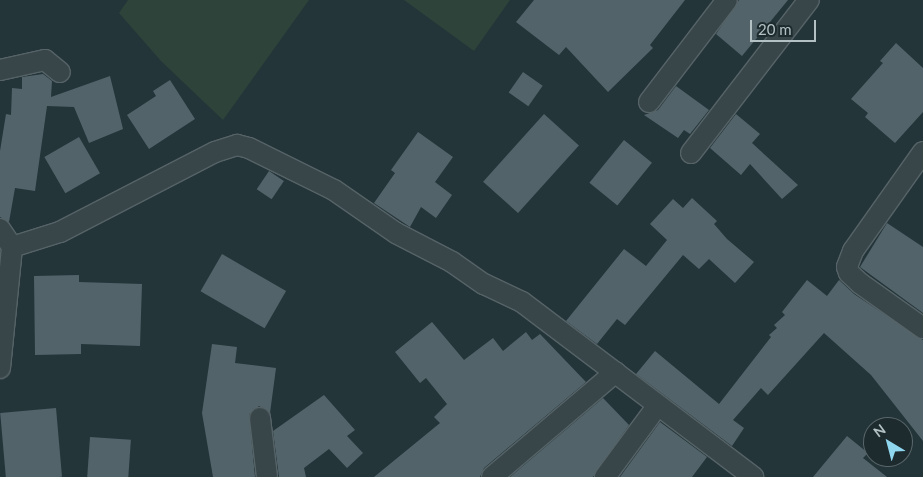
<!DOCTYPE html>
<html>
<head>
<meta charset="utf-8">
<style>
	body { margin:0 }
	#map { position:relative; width:923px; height:477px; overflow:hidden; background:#243539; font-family:Lato,sans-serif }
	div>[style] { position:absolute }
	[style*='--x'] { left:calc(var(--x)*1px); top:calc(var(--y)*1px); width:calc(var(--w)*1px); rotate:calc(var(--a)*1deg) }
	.green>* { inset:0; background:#2e433a }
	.building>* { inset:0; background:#52646a; transform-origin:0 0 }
	.roads { filter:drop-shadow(1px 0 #566367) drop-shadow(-1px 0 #566367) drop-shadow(0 1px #566367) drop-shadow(0 -1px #566367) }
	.street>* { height:20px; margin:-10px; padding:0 10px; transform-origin:10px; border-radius:10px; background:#38464a }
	span { translate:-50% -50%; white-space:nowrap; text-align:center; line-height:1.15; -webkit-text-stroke:5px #1d2a2e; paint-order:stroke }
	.north { position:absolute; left:863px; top:417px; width:50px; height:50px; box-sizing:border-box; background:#1d2a2e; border:1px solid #59666a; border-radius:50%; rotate:323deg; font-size:14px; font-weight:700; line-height:20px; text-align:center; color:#b3c1c5 }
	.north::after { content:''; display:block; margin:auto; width:18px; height:22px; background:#8ed7ef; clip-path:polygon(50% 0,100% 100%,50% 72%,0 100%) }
	.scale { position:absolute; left:750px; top:20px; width:66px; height:22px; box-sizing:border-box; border:2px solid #b3c1c5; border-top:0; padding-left:6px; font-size:15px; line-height:18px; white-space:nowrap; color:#b3c1c5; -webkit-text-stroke:4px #1d2a2e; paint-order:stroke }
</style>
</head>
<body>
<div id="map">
	<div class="green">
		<div style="clip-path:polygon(128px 0,309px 0,223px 120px,161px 61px,119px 13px)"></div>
		<div style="clip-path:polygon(404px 0,510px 0,474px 51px)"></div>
	</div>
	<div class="building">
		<div style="clip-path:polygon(534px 0,685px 0,650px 45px,653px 48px,608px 92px,566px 47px,559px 55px,516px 22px)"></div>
		<div style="clip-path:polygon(739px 0,788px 0,742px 56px,716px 34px)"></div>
		<div style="clip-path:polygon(896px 43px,923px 68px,923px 112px,895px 143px,865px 117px,868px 113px,851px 99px,883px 63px,880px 61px)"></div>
		<div style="left:523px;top:72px;width:24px;height:25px;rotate:35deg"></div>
		<div style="clip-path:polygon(43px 74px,52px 81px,51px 97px,110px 76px,123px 129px,89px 143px,74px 107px,47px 106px,35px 191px,15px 188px,9px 222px,0 217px,0 151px,6px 114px,11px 115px,12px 88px,22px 89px,22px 77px)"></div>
		<div style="clip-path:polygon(170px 80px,195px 119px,149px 149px,127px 115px,156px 96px,153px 91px)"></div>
		<div style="clip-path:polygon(676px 86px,709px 110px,690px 134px,684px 130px,678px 138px,644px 115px,658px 110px)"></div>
		<div style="left:544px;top:114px;width:47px;height:91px;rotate:42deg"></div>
		<div style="clip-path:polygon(736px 114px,760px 134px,752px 143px,798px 185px,782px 199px,750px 164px,741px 175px,710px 148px)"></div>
		<div style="clip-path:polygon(418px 132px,453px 157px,435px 182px,452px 195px,436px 218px,421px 207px,410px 227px,374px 203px,395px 173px,391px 170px)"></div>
		<div style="left:79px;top:137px;width:42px;height:40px;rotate:60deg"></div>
		<div style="left:624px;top:140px;width:36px;height:55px;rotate:39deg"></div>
		<div style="left:269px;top:171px;width:18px;height:22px;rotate:34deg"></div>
		<div style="clip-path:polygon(692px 198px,717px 221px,714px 224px,727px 239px,754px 262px,735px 283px,709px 259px,699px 269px,683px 255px,625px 325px,617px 319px,597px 344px,566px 321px,624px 249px,646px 266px,667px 240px,650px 224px,673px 199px,683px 208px)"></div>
		<div style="clip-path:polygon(887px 223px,923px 247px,923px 313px,860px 267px)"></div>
		<div style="left:222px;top:254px;width:74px;height:43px;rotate:30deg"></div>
		<div style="clip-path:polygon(79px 275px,79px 282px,142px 284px,140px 346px,81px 344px,81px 354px,35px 355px,34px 276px)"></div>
		<div style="clip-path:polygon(807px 280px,827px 296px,839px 280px,854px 294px,923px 340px,923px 441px,871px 375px,824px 333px,768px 395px,761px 388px,733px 420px,744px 428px,732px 446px,636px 374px,655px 351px,719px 404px,771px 337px,769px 335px,777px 328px,774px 325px,785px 315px,782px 312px)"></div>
		<div style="clip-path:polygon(432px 322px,464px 360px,493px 338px,503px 351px,526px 332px,532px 340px,540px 334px,586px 382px,484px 468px,480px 477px,374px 477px,440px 423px,434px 417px,447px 404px,426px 378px,420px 383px,395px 352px)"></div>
		<div style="clip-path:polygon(212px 344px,237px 347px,235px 363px,276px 368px,270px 413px,259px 406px,249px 414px,255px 477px,213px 477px,202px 413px)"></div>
		<div style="clip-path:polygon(324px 395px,355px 430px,347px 436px,363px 453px,347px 468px,329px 449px,304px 468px,306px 477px,279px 477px,273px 431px)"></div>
		<div style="clip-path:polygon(603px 398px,629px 425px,593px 477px,510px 477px)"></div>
		<div style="left:56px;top:408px;width:69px;height:56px;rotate:85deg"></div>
		<div style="clip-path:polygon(660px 422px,707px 457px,692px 477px,620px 477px)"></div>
		<div style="clip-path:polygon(847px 436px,868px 453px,863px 458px,887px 477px,813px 477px)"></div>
		<div style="left:90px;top:437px;width:41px;height:40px;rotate:4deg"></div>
	</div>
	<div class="roads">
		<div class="street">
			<div style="--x:0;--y:70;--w:46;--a:-12.5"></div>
			<div style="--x:45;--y:60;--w:19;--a:39"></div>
			<div style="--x:649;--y:102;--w:128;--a:-52.6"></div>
			<div style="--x:923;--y:152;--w:121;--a:125.3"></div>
			<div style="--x:853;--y:251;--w:17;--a:111"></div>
			<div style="--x:847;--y:267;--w:6;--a:72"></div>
			<div style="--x:849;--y:273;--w:16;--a:43"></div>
			<div style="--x:861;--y:284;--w:76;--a:35.4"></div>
			<div style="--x:691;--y:153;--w:193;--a:-52.4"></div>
			<div style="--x:0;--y:229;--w:22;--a:56"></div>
			<div style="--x:12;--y:247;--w:50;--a:-17.4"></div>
			<div style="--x:60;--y:232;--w:174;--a:-27.3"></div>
			<div style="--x:215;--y:152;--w:23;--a:-18"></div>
			<div style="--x:237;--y:145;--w:12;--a:14"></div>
			<div style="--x:249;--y:148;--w:95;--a:26.3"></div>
			<div style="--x:334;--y:190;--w:75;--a:34.7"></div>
			<div style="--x:396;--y:233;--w:63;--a:27.4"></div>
			<div style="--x:452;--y:262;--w:39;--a:35"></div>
			<div style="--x:484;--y:284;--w:42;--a:25.3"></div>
			<div style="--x:522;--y:302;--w:290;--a:37.1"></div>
			<div style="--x:0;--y:368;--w:122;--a:-84.3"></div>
			<div style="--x:260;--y:418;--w:59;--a:83.2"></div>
			<div style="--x:492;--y:477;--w:162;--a:-40.3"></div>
			<div style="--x:605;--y:477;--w:89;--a:-53.6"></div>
		</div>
	</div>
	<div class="north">N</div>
	<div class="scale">20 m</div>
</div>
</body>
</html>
